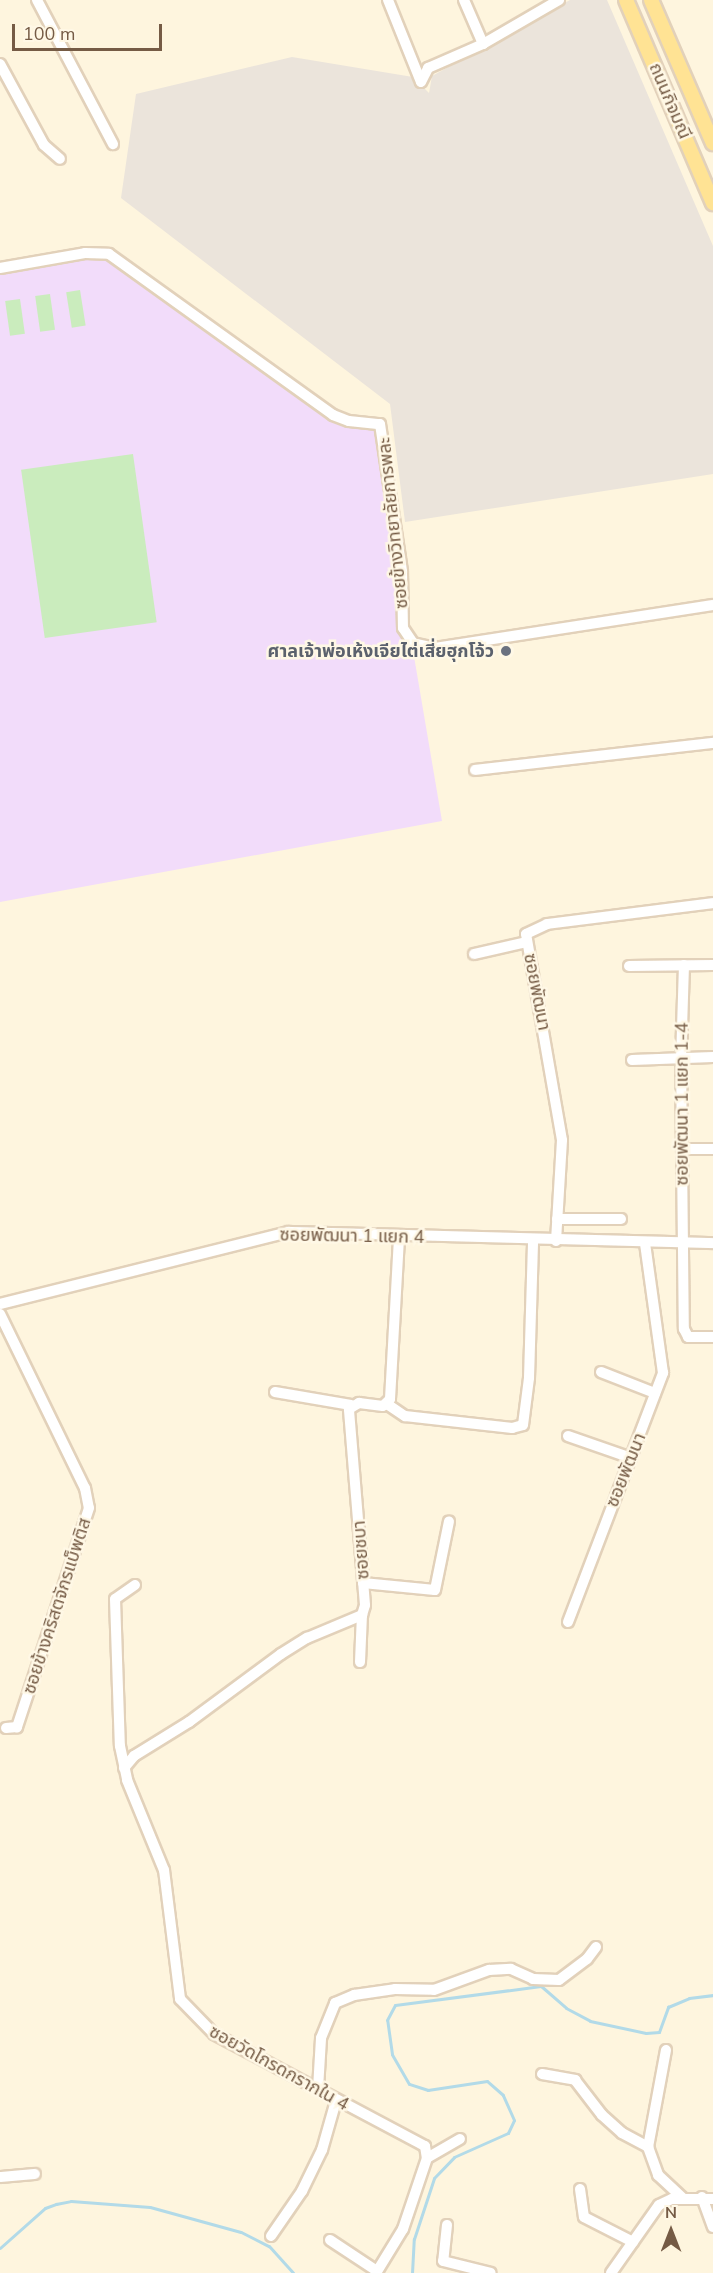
<!DOCTYPE html>
<html>
<head>
<meta charset="utf-8">
<style>
	body { margin:0 }
	#map { position:relative; width:713px; height:2273px; overflow:hidden; background:#fef5de; font-family:"Nunito Sans","Noto Sans Thai",sans-serif }
	div>[style] { position:absolute }
	[style*='--x'] { left:calc(var(--x)*1px); top:calc(var(--y)*1px); width:calc(var(--w)*1px); rotate:calc(var(--a)*1deg) }
	.industrial>* { inset:0; background:#ebe4db }
	.education>* { inset:0; background:#f2dcfa }
	.green>* { inset:0; background:#caecbd; transform-origin:0 0 }
	.stream>* { height:3px; margin:-1.5px; padding:0 1.5px; transform-origin:1.5px; border-radius:1.5px; background:#b2dae8 }
	.roads { filter:drop-shadow(2px 0 #e2d1ba) drop-shadow(-2px 0 #e2d1ba) drop-shadow(0 2px #e2d1ba) drop-shadow(0 -2px #e2d1ba) }
	.minor>* { height:10px; margin:-5px; padding:0 5px; transform-origin:5px; border-radius:5px; background:#fff }
	.major>* { height:14px; margin:-7px; padding:0 7px; transform-origin:7px; border-radius:7px; background:#ffe394 }
	.dots>* { width:16px; height:16px; translate:-50% -50%; box-sizing:border-box; border:3px solid #fff8e6; border-radius:50% }
	span { translate:-50% -50%; white-space:nowrap; text-align:center; line-height:1.15; -webkit-text-stroke:5px #fff8e6; paint-order:stroke }
	.street-label { font-size:18px; color:#755b45 }
	.worship-label { font-size:18px; color:#5b616d; font-weight:700 }
	.right { translate:-100% -50%; text-align:right }
	.north { position:absolute; left:641px; top:2201px; width:60px; height:60px; -webkit-text-stroke:4px #fff8e6; paint-order:stroke; rotate:0deg; font-size:16px; font-weight:700; line-height:24px; text-align:center; color:#755b45 }
	.north::after { content:''; display:block; margin:auto; width:21px; height:27px; background:#755b45; clip-path:polygon(50% 0,100% 100%,50% 72%,0 100%) }
	.scale { position:absolute; left:12px; top:24px; width:150px; height:27px; box-sizing:border-box; border:3px solid #755b45; border-top:0; padding-left:8px; font-size:18px; line-height:21px; white-space:nowrap; color:#755b45; -webkit-text-stroke:4px #fff8e6; paint-order:stroke }
</style>
</head>
<body>
<div id="map">
	<div class="industrial">
		<div style="clip-path:polygon(570px 0,607px 0,713px 246px,713px 474px,405px 522px,390px 404px,121px 198px,136px 94px,292px 57px,413px 77px,429px 93px,432px 76px)"></div>
	</div>
	<div class="education">
		<div style="clip-path:polygon(101px 256px,330px 420px,344px 426px,375px 427px,442px 821px,0 902px,0 274px)"></div>
	</div>
	<div class="green">
		<div style="left:80px;top:290px;width:36px;height:14px;rotate:81deg"></div>
		<div style="left:50px;top:294px;width:36px;height:15px;rotate:82deg"></div>
		<div style="left:20px;top:299px;width:35px;height:15px;rotate:82deg"></div>
		<div style="left:133px;top:454px;width:170px;height:113px;rotate:82deg"></div>
	</div>
	<div class="stream">
		<div style="--x:0;--y:2248;--w:60;--a:-41.6"></div>
		<div style="--x:45;--y:2208;--w:12;--a:-20"></div>
		<div style="--x:56;--y:2204;--w:15;--a:-11"></div>
		<div style="--x:71;--y:2201;--w:79;--a:4.3"></div>
		<div style="--x:150;--y:2207;--w:94;--a:15.4"></div>
		<div style="--x:241;--y:2232;--w:31;--a:27"></div>
		<div style="--x:269;--y:2246;--w:36;--a:48"></div>
		<div style="--x:412;--y:2273;--w:34;--a:-87"></div>
		<div style="--x:414;--y:2239;--w:64;--a:-71.8"></div>
		<div style="--x:434;--y:2178;--w:29;--a:-46"></div>
		<div style="--x:454;--y:2157;--w:59;--a:-24"></div>
		<div style="--x:508;--y:2133;--w:14;--a:-65"></div>
		<div style="--x:514;--y:2120;--w:27;--a:-114"></div>
		<div style="--x:503;--y:2095;--w:21;--a:-139"></div>
		<div style="--x:487;--y:2081;--w:60;--a:171.3"></div>
		<div style="--x:428;--y:2090;--w:20;--a:-162"></div>
		<div style="--x:409;--y:2084;--w:34;--a:-120"></div>
		<div style="--x:392;--y:2054;--w:34;--a:-98"></div>
		<div style="--x:387;--y:2020;--w:17;--a:-62"></div>
		<div style="--x:395;--y:2005;--w:147;--a:-7.4"></div>
		<div style="--x:541;--y:1986;--w:33;--a:41"></div>
		<div style="--x:566;--y:2008;--w:27;--a:28"></div>
		<div style="--x:590;--y:2021;--w:57;--a:12.1"></div>
		<div style="--x:646;--y:2033;--w:13;--a:-4"></div>
		<div style="--x:659;--y:2032;--w:27;--a:-70"></div>
		<div style="--x:668;--y:2007;--w:23;--a:-23"></div>
		<div style="--x:689;--y:1998;--w:24;--a:-7"></div>
	</div>
	<div class="roads">
		<div class="minor">
			<div style="--x:37;--y:0;--w:163;--a:62.2"></div>
			<div style="--x:388;--y:0;--w:88;--a:68.1"></div>
			<div style="--x:464;--y:0;--w:48;--a:66.6"></div>
			<div style="--x:0;--y:64;--w:92;--a:61.5"></div>
			<div style="--x:44;--y:145;--w:21;--a:41"></div>
			<div style="--x:421;--y:82;--w:16;--a:-63"></div>
			<div style="--x:428;--y:68;--w:60;--a:-23.6"></div>
			<div style="--x:483;--y:44;--w:88;--a:-30.1"></div>
			<div style="--x:0;--y:268;--w:86;--a:-10"></div>
			<div style="--x:85;--y:253;--w:24;--a:2"></div>
			<div style="--x:109;--y:254;--w:276;--a:35.7"></div>
			<div style="--x:333;--y:415;--w:17;--a:21"></div>
			<div style="--x:349;--y:421;--w:31;--a:6"></div>
			<div style="--x:380;--y:424;--w:150;--a:81.5"></div>
			<div style="--x:402;--y:572;--w:56;--a:89"></div>
			<div style="--x:403;--y:628;--w:18;--a:56"></div>
			<div style="--x:413;--y:643;--w:23;--a:13"></div>
			<div style="--x:435;--y:648;--w:281;--a:-8.8"></div>
			<div style="--x:475;--y:770;--w:240;--a:-6.5"></div>
			<div style="--x:474;--y:954;--w:54;--a:-12.8"></div>
			<div style="--x:684;--y:965;--w:93;--a:91.8"></div>
			<div style="--x:681;--y:1058;--w:271;--a:89.4"></div>
			<div style="--x:684;--y:1329;--w:9;--a:63"></div>
			<div style="--x:688;--y:1337;--w:25;--a:0"></div>
			<div style="--x:629;--y:966;--w:84;--a:-0.7"></div>
			<div style="--x:632;--y:1060;--w:81;--a:-2.1"></div>
			<div style="--x:683;--y:1149;--w:30;--a:0"></div>
			<div style="--x:557;--y:1219;--w:64;--a:0"></div>
			<div style="--x:556;--y:1241;--w:101;--a:-86.6"></div>
			<div style="--x:562;--y:1140;--w:209;--a:-99.9"></div>
			<div style="--x:526;--y:934;--w:23;--a:-25"></div>
			<div style="--x:547;--y:924;--w:167;--a:-7.2"></div>
			<div style="--x:0;--y:1304;--w:297;--a:-14"></div>
			<div style="--x:288;--y:1232;--w:425;--a:1.5"></div>
			<div style="--x:0;--y:1314;--w:194;--a:64"></div>
			<div style="--x:85;--y:1488;--w:20;--a:79"></div>
			<div style="--x:89;--y:1508;--w:231;--a:108.2"></div>
			<div style="--x:17;--y:1727;--w:11;--a:175"></div>
			<div style="--x:601;--y:1372;--w:58;--a:21.3"></div>
			<div style="--x:275;--y:1392;--w:77;--a:9.7"></div>
			<div style="--x:387;--y:1404;--w:22;--a:34"></div>
			<div style="--x:405;--y:1416;--w:108;--a:6.4"></div>
			<div style="--x:512;--y:1428;--w:11;--a:-15"></div>
			<div style="--x:523;--y:1425;--w:47;--a:-82.7"></div>
			<div style="--x:529;--y:1378;--w:138;--a:-88.3"></div>
			<div style="--x:568;--y:1436;--w:67;--a:19.2"></div>
			<div style="--x:363;--y:1583;--w:72;--a:5.6"></div>
			<div style="--x:435;--y:1590;--w:70;--a:-78.5"></div>
			<div style="--x:135;--y:1585;--w:24;--a:145"></div>
			<div style="--x:115;--y:1599;--w:147;--a:88.1"></div>
			<div style="--x:120;--y:1746;--w:35;--a:78"></div>
			<div style="--x:127;--y:1780;--w:97;--a:67.7"></div>
			<div style="--x:164;--y:1870;--w:130;--a:82.9"></div>
			<div style="--x:180;--y:1999;--w:49;--a:45.8"></div>
			<div style="--x:214;--y:2034;--w:239;--a:28"></div>
			<div style="--x:425;--y:2146;--w:12;--a:81"></div>
			<div style="--x:427;--y:2158;--w:75;--a:108.7"></div>
			<div style="--x:403;--y:2229;--w:52;--a:121.5"></div>
			<div style="--x:568;--y:1622;--w:267;--a:-69.1"></div>
			<div style="--x:663;--y:1373;--w:130;--a:-97.9"></div>
			<div style="--x:360;--y:1662;--w:47;--a:-87.6"></div>
			<div style="--x:124;--y:1768;--w:16;--a:-50"></div>
			<div style="--x:134;--y:1756;--w:65;--a:-31.7"></div>
			<div style="--x:189;--y:1722;--w:114;--a:-36.5"></div>
			<div style="--x:281;--y:1654;--w:31;--a:-32"></div>
			<div style="--x:307;--y:1638;--w:60;--a:-22.7"></div>
			<div style="--x:362;--y:1615;--w:10;--a:-73"></div>
			<div style="--x:365;--y:1605;--w:197;--a:-94.7"></div>
			<div style="--x:349;--y:1409;--w:12;--a:-31"></div>
			<div style="--x:359;--y:1403;--w:24;--a:7"></div>
			<div style="--x:383;--y:1406;--w:10;--a:-45"></div>
			<div style="--x:390;--y:1399;--w:162;--a:-86.8"></div>
			<div style="--x:666;--y:2050;--w:99;--a:100.5"></div>
			<div style="--x:648;--y:2147;--w:30;--a:70"></div>
			<div style="--x:658;--y:2175;--w:34;--a:43"></div>
			<div style="--x:542;--y:2074;--w:34;--a:10"></div>
			<div style="--x:575;--y:2080;--w:44;--a:52.4"></div>
			<div style="--x:602;--y:2115;--w:27;--a:42"></div>
			<div style="--x:622;--y:2133;--w:30;--a:28"></div>
			<div style="--x:318;--y:2089;--w:51;--a:-86.6"></div>
			<div style="--x:321;--y:2038;--w:38;--a:-68"></div>
			<div style="--x:335;--y:2003;--w:21;--a:-23"></div>
			<div style="--x:354;--y:1995;--w:41;--a:-8.3"></div>
			<div style="--x:395;--y:1989;--w:39;--a:1"></div>
			<div style="--x:434;--y:1990;--w:59;--a:-20"></div>
			<div style="--x:489;--y:1970;--w:22;--a:-3"></div>
			<div style="--x:511;--y:1969;--w:24;--a:24"></div>
			<div style="--x:533;--y:1979;--w:26;--a:2"></div>
			<div style="--x:559;--y:1980;--w:35;--a:-37"></div>
			<div style="--x:587;--y:1959;--w:15;--a:-53"></div>
			<div style="--x:427;--y:2158;--w:38;--a:-30"></div>
			<div style="--x:0;--y:2177;--w:35;--a:-5"></div>
			<div style="--x:580;--y:2189;--w:28;--a:82"></div>
			<div style="--x:584;--y:2217;--w:55;--a:27"></div>
			<div style="--x:702;--y:2197;--w:32;--a:70"></div>
			<div style="--x:447;--y:2225;--w:36;--a:96"></div>
			<div style="--x:443;--y:2261;--w:49;--a:14"></div>
			<div style="--x:271;--y:2236;--w:55;--a:-55.4"></div>
			<div style="--x:302;--y:2191;--w:46;--a:-64"></div>
			<div style="--x:322;--y:2150;--w:51;--a:-74.1"></div>
			<div style="--x:330;--y:2240;--w:56;--a:33.4"></div>
			<div style="--x:611;--y:2273;--w:83;--a:-54.8"></div>
			<div style="--x:659;--y:2205;--w:14;--a:-25"></div>
			<div style="--x:672;--y:2199;--w:41;--a:0"></div>
		</div>
		<div class="major">
			<div style="--x:626;--y:0;--w:221;--a:66.8"></div>
			<div style="--x:651;--y:0;--w:156;--a:66.6"></div>
		</div>
	</div>
	<div class="dots">
		<div style="left:506px;top:651px;background:#6b7280"></div>
	</div>
	<div class="street-label">
		<span style="left:670px;top:101px;rotate:67deg">ถนนกิจมณี</span>
		<span style="left:393px;top:523px;rotate:-96deg">ซอยข้างวิทยาลัยการพละ</span>
		<span style="left:537px;top:992px;rotate:79deg">ซอยพัฒนา</span>
		<span style="left:682px;top:1104px;rotate:-90deg">ซอยพัฒนา 1 แยก 1-4</span>
		<span style="left:352px;top:1236px;rotate:1deg">ซอยพัฒนา 1 แยก 4</span>
		<span style="left:626px;top:1470px;rotate:-68deg">ซอยพัฒนา</span>
		<span style="left:361px;top:1550px;rotate:-94deg">ซอยชบา</span>
		<span style="left:57px;top:1606px;rotate:-72deg">ซอยข้างคริสตจักรแบ็พติส</span>
		<span style="left:279px;top:2068px;rotate:29deg">ซอยวัดโกรดกรากใน 4</span>
	</div>
	<div class="worship-label">
		<span class="right" style="left:494px;top:651px">ศาลเจ้าพ่อเห้งเจียไต่เสี่ยฮุกโจ้ว</span>
	</div>
	<div class="north">N</div>
	<div class="scale">100 m</div>
</div>
</body>
</html>
